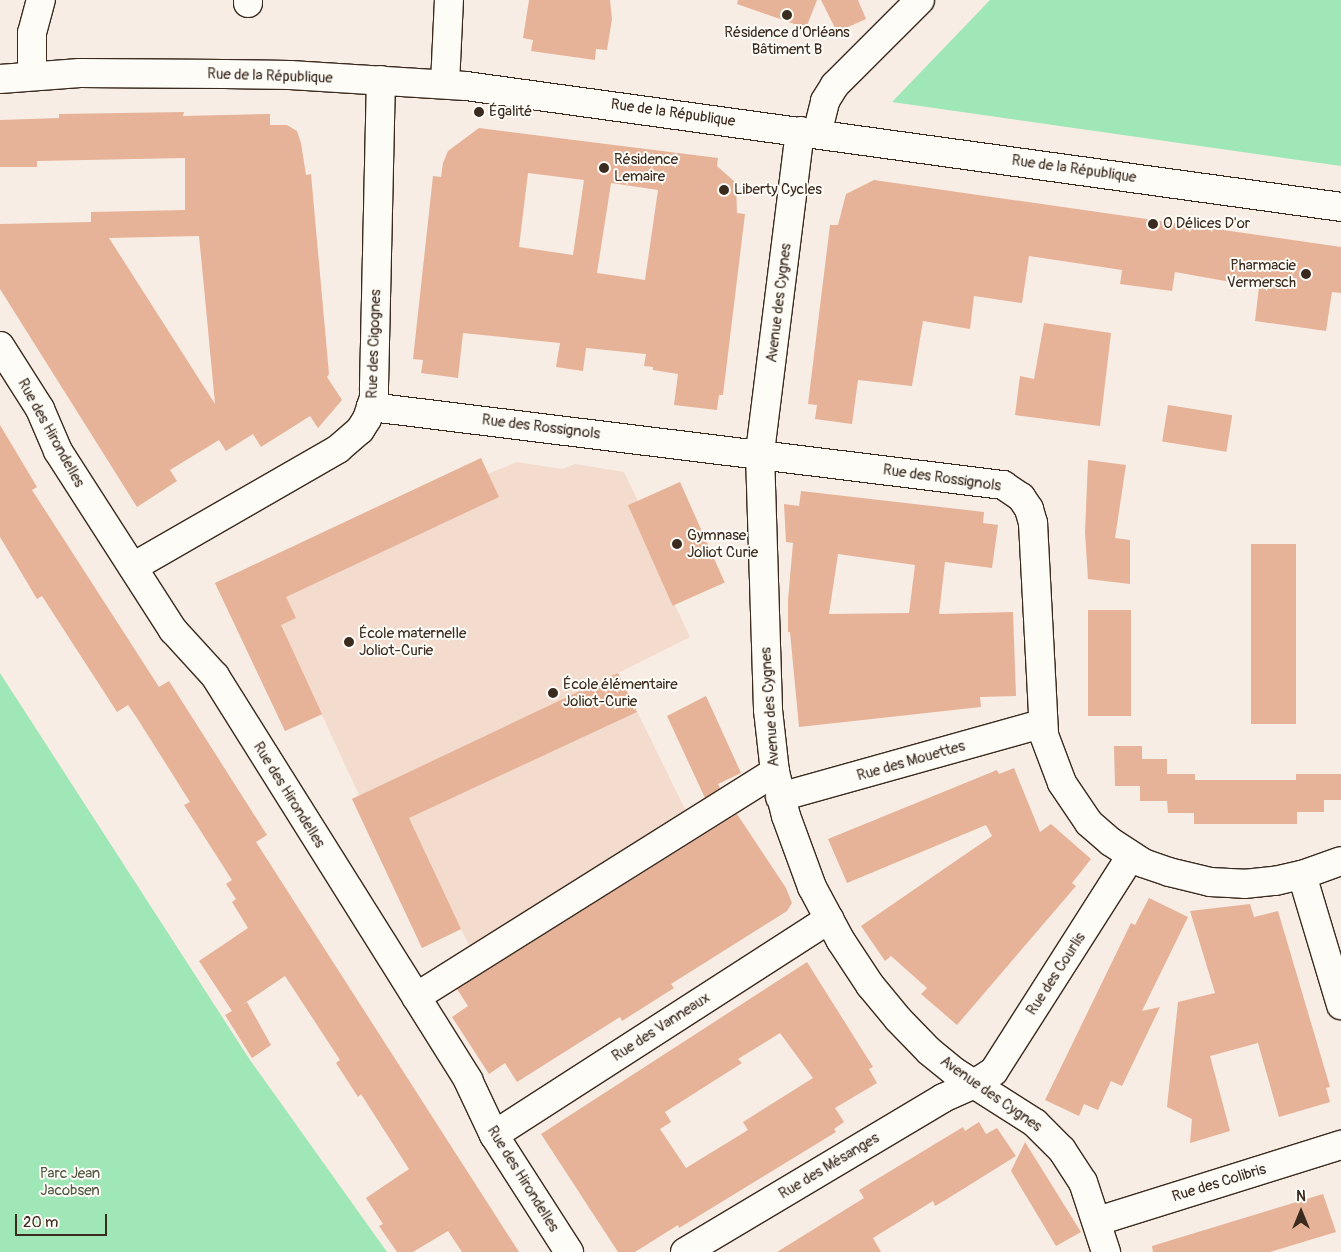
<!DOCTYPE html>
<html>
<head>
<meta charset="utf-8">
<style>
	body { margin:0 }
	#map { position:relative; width:1341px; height:1252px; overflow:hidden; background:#f8ede4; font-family:Pangolin,sans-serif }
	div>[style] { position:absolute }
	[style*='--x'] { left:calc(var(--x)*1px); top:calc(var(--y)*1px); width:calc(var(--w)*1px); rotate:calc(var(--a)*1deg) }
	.built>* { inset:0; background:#f3dbcd }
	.green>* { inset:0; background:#9fe7b6 }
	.building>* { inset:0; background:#e6b298; transform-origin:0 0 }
	.roads { filter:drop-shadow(1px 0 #3b2a1e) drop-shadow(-1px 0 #3b2a1e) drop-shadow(0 1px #3b2a1e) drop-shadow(0 -1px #3b2a1e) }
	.minor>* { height:28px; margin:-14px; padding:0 14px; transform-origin:14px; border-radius:14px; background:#fdfcf7 }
	.dots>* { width:14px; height:14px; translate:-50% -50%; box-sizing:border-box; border:2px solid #fdfcf7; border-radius:50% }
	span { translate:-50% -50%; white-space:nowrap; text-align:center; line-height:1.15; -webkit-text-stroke:4px #fdfcf7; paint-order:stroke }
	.poi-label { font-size:15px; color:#3b2a1e }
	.left { translate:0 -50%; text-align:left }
	.right { translate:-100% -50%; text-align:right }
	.street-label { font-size:15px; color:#3b2a1e }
	.park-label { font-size:15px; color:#545944 }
	.north { position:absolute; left:1276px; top:1187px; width:50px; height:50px; -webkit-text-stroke:4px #fdfcf7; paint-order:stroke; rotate:0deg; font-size:14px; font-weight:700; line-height:20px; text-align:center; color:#3b2a1e }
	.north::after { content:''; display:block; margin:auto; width:18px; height:22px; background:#3b2a1e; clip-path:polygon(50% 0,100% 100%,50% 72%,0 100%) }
	.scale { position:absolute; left:15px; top:1214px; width:92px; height:22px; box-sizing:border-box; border:2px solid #3b2a1e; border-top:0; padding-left:6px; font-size:15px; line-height:18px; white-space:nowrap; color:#3b2a1e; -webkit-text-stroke:4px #fdfcf7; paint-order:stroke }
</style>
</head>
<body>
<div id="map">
	<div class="built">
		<div style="clip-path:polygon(481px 458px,488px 474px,517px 462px,562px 469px,575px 464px,624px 472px,638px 501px,628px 506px,690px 637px,618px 673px,687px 813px,471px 949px,461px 929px,422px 948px,352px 799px,359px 795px,322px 715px,285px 731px,215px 583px)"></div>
	</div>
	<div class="green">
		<div style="clip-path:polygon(990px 0,1341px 0,1341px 166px,892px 102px)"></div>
		<div style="clip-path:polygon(0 673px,250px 1060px,387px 1252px,0 1252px)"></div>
	</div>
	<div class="building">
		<div style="clip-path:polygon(529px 0,610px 0,612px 19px,607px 50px,596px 49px,595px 60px,531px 51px,533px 40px,523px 38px)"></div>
		<div style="clip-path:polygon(738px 0,817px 0,806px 28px,737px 4px)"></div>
		<div style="clip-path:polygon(821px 0,858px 0,866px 19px,837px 32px)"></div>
		<div style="clip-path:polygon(evenodd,184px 112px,183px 116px,270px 114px,270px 125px,287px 125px,297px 131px,301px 143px,306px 175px,311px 174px,329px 374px,327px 377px,342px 400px,318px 428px,310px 416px,261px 447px,253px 434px,226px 451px,219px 440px,170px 470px,177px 481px,137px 507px,0 289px,0 224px,91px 222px,91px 212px,185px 210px,185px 158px,37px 161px,37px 167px,0 167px,0 120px,59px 118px,59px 114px,184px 112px,199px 236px,203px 277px,215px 404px,109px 238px,199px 236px)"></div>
		<div style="clip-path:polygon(evenodd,479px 128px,718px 158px,717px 166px,736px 183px,737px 213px,745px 214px,723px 395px,719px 395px,717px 410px,674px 405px,678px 374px,653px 370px,653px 367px,644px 366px,646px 354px,586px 348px,583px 371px,556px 367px,560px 343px,463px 333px,458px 378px,421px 373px,423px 360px,413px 359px,433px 176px,441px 177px,443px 163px,448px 151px,479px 128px,528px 173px,584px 180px,573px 255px,519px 247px,528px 173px,479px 128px,611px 183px,658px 190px,645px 280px,597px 273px,611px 183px)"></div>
		<div style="clip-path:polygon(874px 180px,1341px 247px,1341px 293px,1332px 292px,1326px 331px,1255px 321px,1259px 287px,1175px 272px,1172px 291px,1120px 284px,1122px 270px,1029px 256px,1022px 303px,974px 296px,970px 329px,923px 321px,912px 386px,858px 380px,852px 424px,815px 419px,817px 405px,808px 404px,830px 225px,838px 225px,846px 194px)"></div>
		<div style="clip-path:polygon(1044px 323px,1111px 333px,1100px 426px,1015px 415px,1020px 376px,1034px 379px)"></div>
		<div style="left:1168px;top:405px;width:65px;height:37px;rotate:9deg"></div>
		<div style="clip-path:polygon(0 425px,37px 487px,32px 490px,159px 687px,169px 681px,267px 835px,256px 842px,519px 1252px,462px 1252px,448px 1231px,413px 1252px,397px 1252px,379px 1226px,383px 1224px,366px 1198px,409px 1169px,361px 1094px,358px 1097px,336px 1063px,340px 1060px,285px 976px,239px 1007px,247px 1002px,271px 1045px,252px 1058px,225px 1015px,232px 1011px,199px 961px,248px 928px,232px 902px,236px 899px,226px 884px,232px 880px,184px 805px,190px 802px,137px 718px,128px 705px,117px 712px,42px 596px,37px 599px,0 537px)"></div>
		<div style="clip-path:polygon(481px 458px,499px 497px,286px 597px,296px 618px,281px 625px,322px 714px,285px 731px,215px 583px)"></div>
		<div style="clip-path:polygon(1088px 460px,1126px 465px,1115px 538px,1130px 540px,1130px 584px,1088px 579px,1085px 533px)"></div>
		<div style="left:680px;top:482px;width:110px;height:57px;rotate:66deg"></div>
		<div style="clip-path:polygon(evenodd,801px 491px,984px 512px,983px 523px,998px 525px,992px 568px,945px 562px,939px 614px,1013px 612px,1016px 696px,980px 697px,981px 707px,799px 727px,790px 632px,788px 632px,788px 600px,793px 543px,786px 542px,784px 504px,799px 506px,801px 491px,838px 554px,915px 565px,909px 613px,829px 614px,838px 554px)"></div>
		<div style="left:1296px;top:544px;width:180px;height:45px;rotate:90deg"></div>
		<div style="left:1088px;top:610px;width:43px;height:106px"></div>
		<div style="clip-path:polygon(618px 673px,637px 712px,409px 818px,461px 929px,422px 948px,352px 799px)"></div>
		<div style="clip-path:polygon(706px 696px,741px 773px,718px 784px,720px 788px,705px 798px,667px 716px)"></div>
		<div style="clip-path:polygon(1114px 746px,1142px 746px,1142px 759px,1167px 759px,1167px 774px,1195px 774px,1195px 780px,1296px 780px,1296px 774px,1341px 774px,1341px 800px,1324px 800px,1324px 812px,1297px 812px,1297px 824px,1194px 824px,1194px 813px,1168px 813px,1167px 801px,1140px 801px,1140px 786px,1115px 786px)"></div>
		<div style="clip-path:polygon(1014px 768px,1040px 832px,1051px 824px,1091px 859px,1072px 883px,1076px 886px,957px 1025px,921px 994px,927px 988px,891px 956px,885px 961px,861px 926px,992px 836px,986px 825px,847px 883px,828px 839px,997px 770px,999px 774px)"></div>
		<div style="clip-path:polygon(737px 814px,786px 888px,792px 903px,787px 911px,671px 984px,674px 988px,622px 1021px,620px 1017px,517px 1082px,505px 1063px,489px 1074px,452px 1017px,468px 1006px,457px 989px)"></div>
		<div style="clip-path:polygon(1149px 898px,1188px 917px,1142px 1011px,1160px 1007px,1122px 1086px,1111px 1081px,1098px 1110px,1084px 1104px,1079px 1116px,1045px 1100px,1131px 923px,1135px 925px)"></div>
		<div style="clip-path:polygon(1250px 904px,1254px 917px,1278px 911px,1330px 1087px,1326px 1088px,1330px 1102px,1279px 1117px,1258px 1043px,1210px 1056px,1230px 1131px,1190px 1143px,1192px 1119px,1167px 1107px,1178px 1002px,1215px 993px,1190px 911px)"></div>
		<div style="clip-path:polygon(evenodd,807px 962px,873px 1067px,869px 1069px,877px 1083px,835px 1108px,844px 1122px,834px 1129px,836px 1132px,679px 1228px,678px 1225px,635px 1252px,618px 1252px,541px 1134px,807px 962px,780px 1033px,813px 1078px,743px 1122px,748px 1130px,686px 1168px,660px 1129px,671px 1122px,665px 1112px,742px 1063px,738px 1059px,780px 1033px)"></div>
		<div style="clip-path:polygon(979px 1122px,986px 1134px,997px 1128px,1016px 1156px,947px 1199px,935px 1206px,933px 1201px,873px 1238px,881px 1252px,777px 1252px,864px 1198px,859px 1190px,963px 1127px,965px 1131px)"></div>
		<div style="clip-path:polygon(1025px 1142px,1081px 1232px,1056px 1246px,1011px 1171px)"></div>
		<div style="clip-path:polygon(1323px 1194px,1336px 1232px,1270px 1252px,1153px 1252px,1152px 1246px)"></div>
	</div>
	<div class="roads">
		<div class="minor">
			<div style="--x:248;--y:0;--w:3;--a:90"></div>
			<div style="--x:32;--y:75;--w:42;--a:-90"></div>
			<div style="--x:32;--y:33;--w:34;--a:-75"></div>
			<div style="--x:0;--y:79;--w:80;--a:-4.3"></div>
			<div style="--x:80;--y:73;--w:144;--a:0.4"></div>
			<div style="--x:224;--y:74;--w:66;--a:0.9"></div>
			<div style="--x:290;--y:75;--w:176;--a:3.6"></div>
			<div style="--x:466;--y:86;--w:883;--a:7.87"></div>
			<div style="--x:445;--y:84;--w:84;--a:-87.3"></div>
			<div style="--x:800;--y:131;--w:325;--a:97.1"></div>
			<div style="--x:760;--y:454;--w:256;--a:88.2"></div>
			<div style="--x:768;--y:710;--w:62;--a:83.6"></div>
			<div style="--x:775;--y:772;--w:45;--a:76"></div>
			<div style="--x:786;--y:816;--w:76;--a:69.9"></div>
			<div style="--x:812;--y:887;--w:61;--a:61.8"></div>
			<div style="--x:841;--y:941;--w:53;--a:56.6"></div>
			<div style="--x:870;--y:985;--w:44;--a:50.5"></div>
			<div style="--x:898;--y:1019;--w:45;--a:45.9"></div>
			<div style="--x:929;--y:1051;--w:33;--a:39"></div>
			<div style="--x:955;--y:1072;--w:95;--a:32.5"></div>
			<div style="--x:1035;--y:1123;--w:38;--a:45"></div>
			<div style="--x:1062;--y:1150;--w:38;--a:57"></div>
			<div style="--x:1083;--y:1182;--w:74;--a:71.8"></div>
			<div style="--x:817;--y:134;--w:34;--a:-76"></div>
			<div style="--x:825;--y:101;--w:19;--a:-58"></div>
			<div style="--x:835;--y:85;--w:120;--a:-45"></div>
			<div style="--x:0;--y:346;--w:75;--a:57.6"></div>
			<div style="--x:40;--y:409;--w:46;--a:66.8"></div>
			<div style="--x:58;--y:451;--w:213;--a:57.3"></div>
			<div style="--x:173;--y:630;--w:62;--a:47.6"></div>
			<div style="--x:215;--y:676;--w:477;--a:57.9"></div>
			<div style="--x:468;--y:1080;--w:61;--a:64.7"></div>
			<div style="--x:494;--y:1135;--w:139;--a:57.3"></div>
			<div style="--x:371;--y:407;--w:637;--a:7.04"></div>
			<div style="--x:1003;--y:485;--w:22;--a:34"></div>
			<div style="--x:1021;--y:497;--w:14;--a:56"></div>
			<div style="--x:1029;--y:509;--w:15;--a:74"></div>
			<div style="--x:1033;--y:523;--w:212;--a:87"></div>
			<div style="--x:1044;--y:735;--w:51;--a:69.4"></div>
			<div style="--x:1062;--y:783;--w:48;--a:56"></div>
			<div style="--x:1089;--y:823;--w:29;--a:41"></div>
			<div style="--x:1111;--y:842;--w:38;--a:33"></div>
			<div style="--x:1143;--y:863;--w:28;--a:19"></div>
			<div style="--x:1169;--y:872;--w:42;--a:13.7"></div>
			<div style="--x:1210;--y:882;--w:34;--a:3"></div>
			<div style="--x:1244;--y:884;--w:31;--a:-6"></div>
			<div style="--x:1275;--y:881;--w:28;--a:-13"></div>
			<div style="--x:1302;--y:875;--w:41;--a:-19.7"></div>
			<div style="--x:133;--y:567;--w:237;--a:-29.9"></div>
			<div style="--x:338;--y:449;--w:29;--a:-41"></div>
			<div style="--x:360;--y:430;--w:13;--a:-58"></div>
			<div style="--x:367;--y:419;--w:22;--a:-72"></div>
			<div style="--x:374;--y:398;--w:12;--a:-90"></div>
			<div style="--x:374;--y:386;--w:306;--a:-88.7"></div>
			<div style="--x:780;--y:797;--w:272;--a:-15.6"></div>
			<div style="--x:1302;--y:875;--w:136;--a:73.3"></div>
			<div style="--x:416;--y:997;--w:424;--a:-32.1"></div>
			<div style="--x:494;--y:1135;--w:399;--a:-32.8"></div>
			<div style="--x:1098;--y:1221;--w:255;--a:-17.4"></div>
			<div style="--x:685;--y:1252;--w:300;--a:-30.8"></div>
			<div style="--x:943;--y:1098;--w:34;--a:-24"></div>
			<div style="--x:974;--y:1084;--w:24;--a:-33"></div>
			<div style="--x:994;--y:1071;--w:255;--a:-57.5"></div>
		</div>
	</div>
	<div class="dots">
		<div style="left:787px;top:15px;background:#3b2a1e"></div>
		<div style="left:479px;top:112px;background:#3b2a1e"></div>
		<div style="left:604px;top:168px;background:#3b2a1e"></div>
		<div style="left:724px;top:190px;background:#3b2a1e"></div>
		<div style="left:1153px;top:224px;background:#3b2a1e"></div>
		<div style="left:1306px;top:274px;background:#3b2a1e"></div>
		<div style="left:677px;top:544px;background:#3b2a1e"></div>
		<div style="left:349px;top:642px;background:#3b2a1e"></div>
		<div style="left:553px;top:693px;background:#3b2a1e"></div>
	</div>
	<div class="poi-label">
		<span style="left:787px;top:41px">Résidence d'Orléans<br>Bâtiment B</span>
		<span class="left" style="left:489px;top:112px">Égalité</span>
		<span class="left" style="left:614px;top:168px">Résidence<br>Lemaire</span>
		<span class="left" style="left:734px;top:190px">Liberty Cycles</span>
		<span class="left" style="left:1163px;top:224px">O Délices D'or</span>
		<span class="right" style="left:1296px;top:274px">Pharmacie<br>Vermersch</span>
		<span class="left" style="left:687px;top:544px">Gymnase<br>Joliot Curie</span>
		<span class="left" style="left:359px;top:642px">École maternelle<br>Joliot-Curie</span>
		<span class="left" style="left:563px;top:693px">École élémentaire<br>Joliot-Curie</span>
	</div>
	<div class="street-label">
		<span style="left:270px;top:76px;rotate:2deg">Rue de la République</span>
		<span style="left:673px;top:113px;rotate:8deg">Rue de la République</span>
		<span style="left:1074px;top:169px;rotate:8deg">Rue de la République</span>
		<span style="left:779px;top:303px;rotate:-83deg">Avenue des Cygnes</span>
		<span style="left:374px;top:344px;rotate:-88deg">Rue des Cigognes</span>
		<span style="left:541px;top:427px;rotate:7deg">Rue des Rossignols</span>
		<span style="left:51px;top:433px;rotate:61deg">Rue des Hirondelles</span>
		<span style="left:942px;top:478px;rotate:8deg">Rue des Rossignols</span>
		<span style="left:770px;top:707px;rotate:-94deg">Avenue des Cygnes</span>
		<span style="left:911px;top:761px;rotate:-16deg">Rue des Mouettes</span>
		<span style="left:289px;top:795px;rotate:58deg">Rue des Hirondelles</span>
		<span style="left:1056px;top:974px;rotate:-57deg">Rue des Courlis</span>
		<span style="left:661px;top:1027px;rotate:-33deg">Rue des Vanneaux</span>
		<span style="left:991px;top:1094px;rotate:35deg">Avenue des Cygnes</span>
		<span style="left:829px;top:1166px;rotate:-31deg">Rue des Mésanges</span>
		<span style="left:523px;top:1179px;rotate:58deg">Rue des Hirondelles</span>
		<span style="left:1219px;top:1183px;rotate:-17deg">Rue des Colibris</span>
	</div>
	<div class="park-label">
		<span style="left:70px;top:1182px">Parc Jean<br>Jacobsen</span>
	</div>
	<div class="north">N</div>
	<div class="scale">20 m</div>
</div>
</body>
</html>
